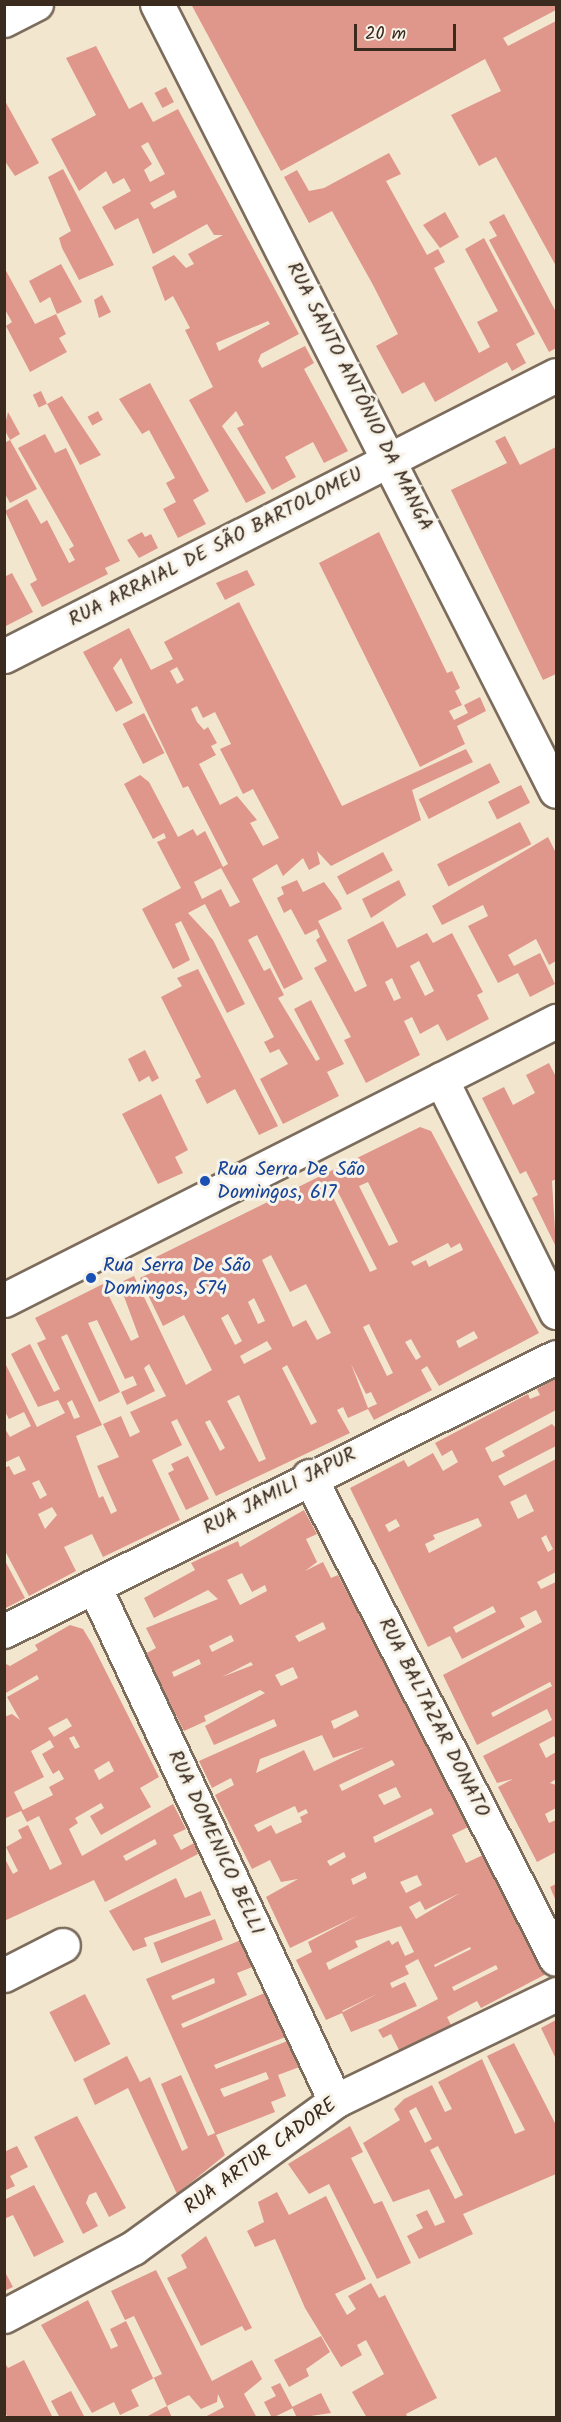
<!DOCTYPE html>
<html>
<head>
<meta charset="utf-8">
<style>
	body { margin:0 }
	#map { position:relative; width:561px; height:2422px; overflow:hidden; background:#f3e6cf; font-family:Kalam,sans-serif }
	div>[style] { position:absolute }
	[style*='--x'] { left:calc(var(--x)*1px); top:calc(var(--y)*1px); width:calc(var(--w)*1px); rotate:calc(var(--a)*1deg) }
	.building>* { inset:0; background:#df968b; transform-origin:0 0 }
	.roads { filter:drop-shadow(2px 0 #7b6c5c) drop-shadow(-2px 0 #7b6c5c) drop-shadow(0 2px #7b6c5c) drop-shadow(0 -2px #7b6c5c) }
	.minor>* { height:33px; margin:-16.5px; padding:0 16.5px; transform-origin:16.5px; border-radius:16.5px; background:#fff }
	.dots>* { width:16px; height:16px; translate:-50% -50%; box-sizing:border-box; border:3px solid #f7f3e8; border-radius:50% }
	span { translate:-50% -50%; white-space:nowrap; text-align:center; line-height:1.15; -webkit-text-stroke:6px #f7f3e8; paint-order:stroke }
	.street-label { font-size:20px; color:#3b2a1e }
	.transit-label { font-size:20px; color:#164399 }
	.left { translate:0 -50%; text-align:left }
	.frame { position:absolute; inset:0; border:6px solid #3b2a1e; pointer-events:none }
	.scale { position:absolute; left:354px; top:24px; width:102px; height:27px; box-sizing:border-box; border:3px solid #3b2a1e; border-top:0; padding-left:8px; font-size:18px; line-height:21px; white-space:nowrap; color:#3b2a1e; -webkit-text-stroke:4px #f7f3e8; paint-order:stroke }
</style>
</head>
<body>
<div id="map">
	<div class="building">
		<div style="clip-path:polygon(191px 4px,556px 4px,556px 10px,503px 38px,508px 46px,556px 21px,556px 266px,496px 157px,479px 166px,451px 115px,501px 91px,485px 59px,281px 171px)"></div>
		<div style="clip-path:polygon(evenodd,96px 46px,129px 109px,142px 102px,153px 122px,178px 109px,299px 334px,261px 354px,258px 361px,262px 368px,305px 346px,314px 363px,304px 369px,348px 451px,324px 463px,313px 442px,285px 457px,296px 477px,272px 490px,237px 428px,244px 425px,236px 411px,222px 426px,266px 493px,246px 503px,189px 400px,213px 387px,185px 330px,190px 328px,173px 296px,165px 301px,152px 267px,174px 255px,186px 268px,194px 264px,188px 254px,223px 235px,214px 235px,207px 224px,153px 254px,138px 218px,115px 230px,102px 207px,131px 191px,124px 178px,113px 184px,106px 171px,79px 191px,51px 139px,96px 115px,66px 58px,96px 46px,148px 142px,165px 174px,150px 182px,144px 170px,152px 164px,141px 146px,148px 142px,96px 46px,174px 190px,177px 197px,154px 209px,150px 203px,174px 190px,96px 46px,268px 321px,270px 324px,219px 351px,216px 343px,268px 321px)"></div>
		<div style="left:166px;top:87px;width:17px;height:13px;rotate:62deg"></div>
		<div style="clip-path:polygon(4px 99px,39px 163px,15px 176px,4px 160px)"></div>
		<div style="clip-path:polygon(389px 153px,401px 174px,386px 181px,427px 255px,438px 249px,445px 262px,434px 268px,479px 353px,490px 347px,477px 322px,498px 311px,465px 249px,484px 238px,535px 334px,516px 344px,526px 363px,512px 371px,507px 362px,435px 402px,424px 382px,402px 394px,376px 346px,398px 334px,373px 285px,332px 211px,309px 223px,284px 177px,297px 170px,309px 191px,324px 188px)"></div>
		<div style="clip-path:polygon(63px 169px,114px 265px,79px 280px,62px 248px,59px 238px,71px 231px,48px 177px)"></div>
		<div style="clip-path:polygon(445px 212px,459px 237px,440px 248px,423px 225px)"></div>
		<div style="clip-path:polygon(504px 214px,556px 312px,556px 348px,549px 352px,489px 240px,497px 236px,489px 222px)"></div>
		<div style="clip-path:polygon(61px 264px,82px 302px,57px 314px,50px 297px,40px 303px,29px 281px)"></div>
		<div style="clip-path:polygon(4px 267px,35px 324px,56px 314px,66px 334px,59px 338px,67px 352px,30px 372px,6px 326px,12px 322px,4px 308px)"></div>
		<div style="clip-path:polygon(102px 295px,111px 312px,99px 318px,94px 300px)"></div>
		<div style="clip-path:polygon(150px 383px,209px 491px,193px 500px,206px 524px,178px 538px,163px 509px,176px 502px,166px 483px,175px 478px,149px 430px,142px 434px,119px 399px)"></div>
		<div style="left:41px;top:391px;width:14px;height:9px;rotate:65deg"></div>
		<div style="clip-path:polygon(62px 396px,101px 455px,80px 465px,47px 404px)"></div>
		<div style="left:98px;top:411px;width:10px;height:12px;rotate:61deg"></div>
		<div style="clip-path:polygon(8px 412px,20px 434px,10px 440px,4px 429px)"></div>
		<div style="clip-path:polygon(45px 434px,55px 453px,66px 448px,120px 561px,105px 568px,108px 574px,42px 607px,30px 584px,37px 580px,5px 511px,27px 499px,41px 524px,47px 520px,69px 563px,75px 560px,69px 549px,74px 546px,18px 448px)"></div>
		<div style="clip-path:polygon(505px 436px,520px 465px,556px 447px,556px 674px,543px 680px,451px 490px,507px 463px,495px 441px)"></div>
		<div style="clip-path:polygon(10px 440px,37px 489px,10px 503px,4px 492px,4px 443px)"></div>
		<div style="clip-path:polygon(142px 532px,145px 537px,151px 534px,158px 548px,139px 558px,127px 540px)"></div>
		<div style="clip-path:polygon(379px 532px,447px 673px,452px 671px,460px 688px,455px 691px,462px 705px,449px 711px,454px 720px,468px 713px,464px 705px,480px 697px,486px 711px,457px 726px,465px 744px,420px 767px,319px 563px)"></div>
		<div style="clip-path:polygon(247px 570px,255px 585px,225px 600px,216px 583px)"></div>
		<div style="clip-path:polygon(12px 573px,33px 612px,4px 627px,4px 577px)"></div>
		<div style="clip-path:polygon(evenodd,239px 602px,342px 806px,466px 749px,473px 762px,412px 790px,421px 820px,331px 866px,317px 851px,320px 864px,309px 870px,303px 858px,283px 876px,277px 864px,252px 879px,303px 979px,284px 989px,257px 935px,248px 940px,264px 971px,270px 968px,284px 995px,278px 998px,316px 1061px,320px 1059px,294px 1009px,311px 1000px,344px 1064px,327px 1072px,339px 1096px,283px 1124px,260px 1079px,288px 1064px,279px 1049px,270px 1053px,264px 1042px,274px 1037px,205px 904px,188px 913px,213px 940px,245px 1004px,227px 1013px,181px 921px,175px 924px,190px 960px,173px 969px,142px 909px,181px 888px,157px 842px,166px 838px,164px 833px,153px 839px,124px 784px,140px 775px,149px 782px,178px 837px,193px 829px,197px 836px,205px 831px,223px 867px,228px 864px,188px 786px,183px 788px,121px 658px,113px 668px,133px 703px,116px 712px,83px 652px,129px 628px,151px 670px,173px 659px,164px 642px,239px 602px,177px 667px,184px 680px,177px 684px,170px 671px,177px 667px,239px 602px,197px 706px,203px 718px,215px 712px,231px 744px,220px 749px,236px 780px,243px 794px,253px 789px,279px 838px,263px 846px,250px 823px,257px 820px,237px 796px,220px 805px,199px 764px,216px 755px,211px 746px,217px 743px,208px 727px,204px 730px,197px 722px,191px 709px,197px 706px,239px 602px,221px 868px,240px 902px,230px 907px,221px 889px,202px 899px,194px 882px,221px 868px)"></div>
		<div style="left:144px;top:713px;width:45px;height:24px;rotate:63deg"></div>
		<div style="left:490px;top:763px;width:22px;height:80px;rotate:63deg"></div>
		<div style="left:521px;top:785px;width:20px;height:37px;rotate:63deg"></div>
		<div style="left:520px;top:822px;width:25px;height:93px;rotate:63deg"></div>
		<div style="clip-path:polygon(548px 837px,556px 853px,556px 961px,549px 965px,536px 939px,508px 955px,514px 966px,540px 953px,555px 984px,530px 997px,518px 973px,498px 983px,468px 926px,488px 916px,483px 905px,442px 925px,432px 906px)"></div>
		<div style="left:383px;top:852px;width:21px;height:52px;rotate:62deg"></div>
		<div style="clip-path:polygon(evenodd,297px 880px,303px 892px,324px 882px,338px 901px,342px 909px,318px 921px,355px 992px,367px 986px,347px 940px,383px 921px,397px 948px,427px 933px,433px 943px,452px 933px,483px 992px,477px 995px,489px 1019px,447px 1041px,438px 1024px,420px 1034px,412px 1017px,404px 1021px,420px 1055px,366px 1083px,344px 1040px,351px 1037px,314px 968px,327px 961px,316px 940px,320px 937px,317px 929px,305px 935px,291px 909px,284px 913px,277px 898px,284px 894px,281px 887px,297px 880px,419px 961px,434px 991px,425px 996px,410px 966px,419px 961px,297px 880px,392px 978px,401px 998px,394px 1001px,385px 982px,392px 978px)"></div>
		<div style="clip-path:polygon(399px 880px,406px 895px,371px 918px,362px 899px)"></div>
		<div style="clip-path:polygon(198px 969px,278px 1126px,259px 1135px,235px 1089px,207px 1104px,195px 1080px,201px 1077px,161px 997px,182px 986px,177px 978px)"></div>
		<div style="clip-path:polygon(145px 1050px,159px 1078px,152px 1082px,149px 1076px,139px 1082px,128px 1059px)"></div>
		<div style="clip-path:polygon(549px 1063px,556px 1077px,556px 1179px,552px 1181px,556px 1247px,532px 1198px,538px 1195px,526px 1171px,520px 1174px,482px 1098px,504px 1087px,513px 1105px,535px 1093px,526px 1075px)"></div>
		<div style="clip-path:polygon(161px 1094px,188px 1150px,175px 1157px,183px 1173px,158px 1184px,122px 1114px)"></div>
		<div style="clip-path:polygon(evenodd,420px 1127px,431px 1131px,539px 1333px,439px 1386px,427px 1366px,421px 1370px,432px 1390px,374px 1420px,368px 1409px,348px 1418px,343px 1407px,337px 1410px,350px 1433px,216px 1496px,177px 1419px,171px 1422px,182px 1445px,152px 1460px,180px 1520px,103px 1557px,92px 1534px,64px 1547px,76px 1571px,29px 1596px,4px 1549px,4px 1468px,9px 1466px,14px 1475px,26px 1470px,19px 1456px,4px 1463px,4px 1427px,10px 1437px,31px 1426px,24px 1412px,9px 1419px,4px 1410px,4px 1361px,37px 1427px,65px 1413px,58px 1400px,38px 1407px,11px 1354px,30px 1344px,54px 1392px,60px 1389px,37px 1343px,46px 1339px,35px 1318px,103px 1284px,131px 1341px,139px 1337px,119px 1283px,134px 1276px,186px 1385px,212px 1370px,184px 1315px,163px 1326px,140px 1278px,161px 1268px,156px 1257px,420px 1127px,368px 1182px,398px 1242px,389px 1246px,359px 1186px,368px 1182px,420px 1127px,334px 1184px,377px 1269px,370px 1272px,328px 1187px,334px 1184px,420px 1127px,448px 1243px,451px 1248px,460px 1243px,463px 1250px,429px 1267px,426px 1260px,414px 1266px,411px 1262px,448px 1243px,420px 1127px,271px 1255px,290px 1292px,306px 1284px,331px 1333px,317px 1340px,306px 1320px,293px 1327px,262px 1260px,271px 1255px,420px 1127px,254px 1298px,265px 1321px,258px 1324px,248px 1302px,254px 1298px,420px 1127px,228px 1314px,242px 1341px,235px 1345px,221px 1318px,228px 1314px,420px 1127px,97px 1320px,125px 1379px,133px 1376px,137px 1385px,121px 1392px,127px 1405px,155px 1391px,144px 1368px,149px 1364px,166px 1396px,130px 1412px,140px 1432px,130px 1437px,121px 1416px,103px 1424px,119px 1457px,97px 1466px,117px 1511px,111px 1514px,103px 1496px,99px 1498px,76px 1436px,102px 1425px,61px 1337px,67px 1334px,99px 1402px,120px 1392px,88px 1323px,97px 1320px,420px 1127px,369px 1324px,393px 1373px,387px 1376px,363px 1327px,369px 1324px,420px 1127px,474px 1331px,478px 1338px,459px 1348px,456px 1341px,474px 1331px,420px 1127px,411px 1339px,421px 1357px,416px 1360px,405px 1342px,411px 1339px,420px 1127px,267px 1341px,272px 1349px,244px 1364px,240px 1356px,267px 1341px,420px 1127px,351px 1364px,366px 1394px,371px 1392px,377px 1404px,368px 1408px,351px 1364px,420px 1127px,287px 1365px,317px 1422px,311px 1425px,282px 1368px,287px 1365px,420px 1127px,239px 1395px,266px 1459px,259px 1462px,227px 1401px,239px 1395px,420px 1127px,72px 1400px,80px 1417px,74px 1419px,67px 1403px,72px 1400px,420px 1127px,210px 1420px,225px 1448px,220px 1451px,205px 1422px,210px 1420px,420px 1127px,39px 1480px,47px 1495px,40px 1499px,32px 1483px,39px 1480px,420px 1127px,52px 1507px,57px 1515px,45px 1529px,38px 1514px,52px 1507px)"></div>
		<div style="clip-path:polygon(evenodd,556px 1378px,556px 1410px,485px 1448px,492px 1462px,505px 1456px,502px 1451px,552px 1424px,556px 1428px,556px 1446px,498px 1476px,504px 1486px,556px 1459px,556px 1572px,537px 1582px,541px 1589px,556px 1582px,556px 1741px,554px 1736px,539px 1744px,546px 1758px,556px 1752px,556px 1779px,550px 1783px,556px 1785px,556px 1808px,545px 1814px,549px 1823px,556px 1820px,556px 1852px,537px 1862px,498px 1787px,513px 1779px,497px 1783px,483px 1756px,552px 1720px,547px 1709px,477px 1745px,443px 1675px,542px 1622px,536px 1610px,520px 1618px,525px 1627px,462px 1659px,450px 1636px,428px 1647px,350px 1488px,404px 1460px,408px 1467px,433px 1453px,443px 1471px,458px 1462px,452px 1450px,442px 1456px,435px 1443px,528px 1394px,530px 1399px,540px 1395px,537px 1389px,556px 1378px,526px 1494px,534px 1511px,518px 1519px,510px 1502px,526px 1494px,556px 1378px,478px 1518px,482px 1526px,429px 1553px,425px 1544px,435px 1539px,433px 1535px,478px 1518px,556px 1378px,396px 1519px,400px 1526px,389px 1532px,385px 1525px,396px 1519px,556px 1378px,546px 1535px,553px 1549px,548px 1552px,541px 1538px,546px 1535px,556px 1378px,493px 1606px,496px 1612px,456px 1633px,453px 1627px,493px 1606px,556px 1378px,550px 1682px,552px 1686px,493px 1717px,491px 1713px,550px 1682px)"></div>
		<div style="clip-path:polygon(188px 1456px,209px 1499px,186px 1510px,168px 1473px,174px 1470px,171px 1464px)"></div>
		<div style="clip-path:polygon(evenodd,304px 1510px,317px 1534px,306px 1539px,317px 1562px,305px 1571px,323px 1562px,331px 1578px,338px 1575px,470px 1826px,452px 1835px,466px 1863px,485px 1854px,548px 1973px,481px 2008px,477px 2001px,447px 2017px,451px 2025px,400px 2052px,391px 2034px,383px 2038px,378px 2030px,438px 1999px,418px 1959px,405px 1966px,409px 1974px,390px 1983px,392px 1988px,405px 1982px,417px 2006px,351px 2032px,342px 2013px,326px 2020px,296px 1960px,312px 1952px,308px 1942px,359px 1915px,290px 1948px,266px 1897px,298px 1879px,281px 1882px,270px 1860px,252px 1869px,215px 1795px,234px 1785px,231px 1778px,212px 1788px,199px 1761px,277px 1726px,274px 1719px,214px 1745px,205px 1726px,265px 1693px,260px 1690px,204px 1716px,206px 1721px,184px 1731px,145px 1654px,156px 1648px,146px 1628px,218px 1599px,208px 1590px,154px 1618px,144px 1598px,195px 1570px,191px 1563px,238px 1541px,240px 1547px,304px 1510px,242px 1573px,252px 1592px,265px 1585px,267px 1591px,240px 1605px,227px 1580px,242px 1573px,304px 1510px,323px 1622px,326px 1629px,299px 1642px,295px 1636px,323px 1622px,304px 1510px,231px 1635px,234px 1641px,212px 1652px,209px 1646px,231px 1635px,304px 1510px,199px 1659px,201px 1664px,174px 1677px,172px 1672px,199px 1659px,304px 1510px,251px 1662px,253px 1665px,222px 1677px,251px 1662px,304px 1510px,293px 1667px,298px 1678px,281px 1686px,275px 1675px,293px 1667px,304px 1510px,356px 1710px,359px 1716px,334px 1729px,331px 1721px,356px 1710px,304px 1510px,322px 1735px,333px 1758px,365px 1747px,314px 1771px,304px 1750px,256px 1773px,260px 1759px,322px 1735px,304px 1510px,392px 1760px,395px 1765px,342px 1791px,339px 1785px,392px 1760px,304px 1510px,396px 1787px,401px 1797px,384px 1805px,378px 1795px,396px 1787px,304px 1510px,295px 1806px,298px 1813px,306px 1809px,308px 1813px,300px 1817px,302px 1822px,276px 1834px,271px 1825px,258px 1832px,254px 1825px,295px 1806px,304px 1510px,431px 1808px,434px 1814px,375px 1843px,373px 1837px,431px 1808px,304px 1510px,344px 1852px,346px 1857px,330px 1866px,327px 1861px,344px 1852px,304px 1510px,365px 1872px,367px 1878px,353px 1885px,351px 1879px,365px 1872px,304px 1510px,417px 1875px,422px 1885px,406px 1893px,400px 1882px,417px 1875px,304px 1510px,460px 1893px,416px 1919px,409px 1907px,420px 1901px,425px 1910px,460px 1893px,304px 1510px,401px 1926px,414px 1952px,405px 1956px,398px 1941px,392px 1945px,389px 1940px,329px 1970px,326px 1963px,358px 1947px,355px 1941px,401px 1926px,304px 1510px,470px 1947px,471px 1949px,435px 1967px,434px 1965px,470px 1947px,304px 1510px,496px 1965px,498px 1969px,454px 1991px,452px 1987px,496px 1965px,304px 1510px,379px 1993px,343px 2012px,342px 2011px,379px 1993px)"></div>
		<div style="clip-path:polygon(4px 1559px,25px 1598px,4px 1609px)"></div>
		<div style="clip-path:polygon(evenodd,70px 1625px,83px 1629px,92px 1644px,159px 1777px,140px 1788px,151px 1807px,101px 1835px,90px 1816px,104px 1808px,101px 1803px,75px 1818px,78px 1823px,69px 1829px,82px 1856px,173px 1804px,186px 1829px,173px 1835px,181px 1850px,194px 1843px,198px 1854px,105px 1902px,94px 1880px,4px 1921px,4px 1857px,13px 1874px,18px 1871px,6px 1847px,22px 1838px,18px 1830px,28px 1825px,50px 1870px,62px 1864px,39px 1816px,27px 1822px,21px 1811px,4px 1819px,4px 1717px,12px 1714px,20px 1720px,7px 1697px,39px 1679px,37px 1675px,4px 1694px,4px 1663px,10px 1666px,38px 1650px,35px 1645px,70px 1625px,67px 1718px,72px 1726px,54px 1737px,48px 1728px,67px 1718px,70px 1625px,74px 1736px,80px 1747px,75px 1749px,69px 1738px,74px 1736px,70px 1625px,50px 1740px,54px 1747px,42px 1754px,53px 1774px,59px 1770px,64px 1779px,49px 1787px,53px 1795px,23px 1810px,14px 1792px,44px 1777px,31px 1751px,50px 1740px,70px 1625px,109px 1761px,114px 1771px,99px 1780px,94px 1770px,109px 1761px,70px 1625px,155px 1839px,157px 1844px,126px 1861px,123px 1856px,155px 1839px)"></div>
		<div style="clip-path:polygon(176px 1878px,185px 1898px,201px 1891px,211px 1915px,144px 1938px,147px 1946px,133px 1951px,109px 1911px)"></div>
		<div style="clip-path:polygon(556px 1884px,556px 1901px,550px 1887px)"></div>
		<div style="left:215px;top:1919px;width:22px;height:66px;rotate:69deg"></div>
		<div style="clip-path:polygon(evenodd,241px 1940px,255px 1966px,237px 1973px,247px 1995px,181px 2024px,183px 2028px,267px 1992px,288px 2036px,214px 2065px,216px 2069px,290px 2040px,302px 2066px,278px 2075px,286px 2096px,271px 2102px,275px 2112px,216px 2135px,225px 2155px,177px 2194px,128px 2088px,95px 2105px,83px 2079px,127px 2056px,140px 2082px,150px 2077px,182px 2151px,188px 2148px,161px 2084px,181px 2075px,208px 2136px,215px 2133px,146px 1979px,241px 1940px,214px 1978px,215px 1983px,173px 2000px,171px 1996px,214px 1978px,241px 1940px,266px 2072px,269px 2079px,224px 2097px,220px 2089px,266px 2072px)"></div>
		<div style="left:85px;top:1994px;width:56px;height:40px;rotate:63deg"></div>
		<div style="clip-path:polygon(556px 2020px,556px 2059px,541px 2028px)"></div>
		<div style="clip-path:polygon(evenodd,514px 2043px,556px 2125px,556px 2174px,463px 2214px,473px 2234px,419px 2259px,407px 2236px,423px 2228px,416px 2215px,427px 2210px,435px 2226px,445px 2222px,429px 2189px,393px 2202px,363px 2143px,400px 2120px,394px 2109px,404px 2099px,432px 2085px,445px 2112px,452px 2109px,438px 2082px,482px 2059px,515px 2134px,525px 2130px,487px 2056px,514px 2043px,416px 2107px,432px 2139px,425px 2143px,409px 2111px,416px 2107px,514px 2043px,438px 2146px,463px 2195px,455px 2199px,430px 2150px,438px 2146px)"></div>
		<div style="clip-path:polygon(77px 2116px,126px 2208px,109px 2217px,96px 2192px,89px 2195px,86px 2203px,98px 2226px,83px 2234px,34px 2137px)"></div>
		<div style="clip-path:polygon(350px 2126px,363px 2152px,351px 2158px,374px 2204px,382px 2201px,411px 2263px,377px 2279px,329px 2184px,309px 2194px,288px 2164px)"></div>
		<div style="clip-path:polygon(17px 2146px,28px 2167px,10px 2176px,15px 2186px,4px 2191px,4px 2152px)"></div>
		<div style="clip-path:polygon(34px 2185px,64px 2242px,34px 2257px,13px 2215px,4px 2219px,4px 2200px)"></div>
		<div style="clip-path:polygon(277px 2192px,289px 2215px,326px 2196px,366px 2279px,335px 2294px,347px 2315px,356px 2309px,348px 2296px,371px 2283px,379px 2298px,385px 2295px,437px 2398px,406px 2414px,408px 2418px,367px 2418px,352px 2392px,384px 2374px,366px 2340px,357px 2345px,362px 2355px,341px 2367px,305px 2308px,275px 2239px,255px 2247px,247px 2231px,264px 2222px,258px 2202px)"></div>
		<div style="clip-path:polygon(206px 2236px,252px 2328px,245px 2331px,242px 2326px,201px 2346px,167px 2278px,187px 2268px,181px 2255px)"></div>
		<div style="clip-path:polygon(4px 2270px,13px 2287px,4px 2291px)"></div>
		<div style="clip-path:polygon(156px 2270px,212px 2381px,252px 2360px,262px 2379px,244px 2394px,257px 2418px,203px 2418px,224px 2407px,218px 2394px,217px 2402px,201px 2409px,189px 2395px,167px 2406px,154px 2378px,131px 2390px,139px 2406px,120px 2415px,114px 2402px,92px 2413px,41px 2325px,88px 2300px,111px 2349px,118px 2346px,110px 2329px,126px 2321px,153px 2378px,162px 2374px,134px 2316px,125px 2320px,111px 2291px)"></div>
		<div style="clip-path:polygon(321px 2336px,330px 2352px,306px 2369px,309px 2376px,289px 2387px,274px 2360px)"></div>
		<div style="clip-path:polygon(24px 2360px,53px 2418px,8px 2418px,4px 2410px,4px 2362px,8px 2368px)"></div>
		<div style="clip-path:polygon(280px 2383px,293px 2408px,272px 2418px,264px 2402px,276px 2396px,271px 2387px)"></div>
		<div style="clip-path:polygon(71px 2391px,85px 2418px,60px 2418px,51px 2401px)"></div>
		<div style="clip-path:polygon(321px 2393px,331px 2413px,297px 2418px,292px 2407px)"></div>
		<div style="clip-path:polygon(167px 2406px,172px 2418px,144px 2418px,161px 2409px)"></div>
	</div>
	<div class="roads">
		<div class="minor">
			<div style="--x:157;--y:4;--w:882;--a:63.12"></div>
			<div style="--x:4;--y:20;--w:36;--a:-27"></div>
			<div style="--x:4;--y:656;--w:619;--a:-26.98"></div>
			<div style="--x:441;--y:1079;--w:260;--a:63.7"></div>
			<div style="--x:4;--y:1300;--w:619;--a:-26.81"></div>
			<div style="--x:309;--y:1476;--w:542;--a:62.92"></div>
			<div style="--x:94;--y:1586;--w:569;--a:64.92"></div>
			<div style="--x:4;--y:1631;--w:616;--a:-26.4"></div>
			<div style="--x:4;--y:1975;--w:66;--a:-27"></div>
			<div style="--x:4;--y:2316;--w:146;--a:-27.8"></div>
			<div style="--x:133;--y:2248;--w:250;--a:-36"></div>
			<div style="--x:335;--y:2101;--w:246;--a:-25.8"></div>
		</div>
	</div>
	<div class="dots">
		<div style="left:205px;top:1181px;background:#1a4fb4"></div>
		<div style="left:91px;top:1278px;background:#1a4fb4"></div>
	</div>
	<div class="street-label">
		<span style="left:359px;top:397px;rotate:63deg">RUA SANTO ANTÔNIO DA MANGA</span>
		<span style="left:216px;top:548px;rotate:-27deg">RUA ARRAIAL DE SÃO BARTOLOMEU</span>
		<span style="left:280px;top:1492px;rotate:-27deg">RUA JAMILI JAPUR</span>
		<span style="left:433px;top:1718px;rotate:63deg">RUA BALTAZAR DONATO</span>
		<span style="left:215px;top:1843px;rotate:65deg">RUA DOMENICO BELLI</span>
		<span style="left:261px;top:2157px;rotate:-36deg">RUA ARTUR CADORE</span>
	</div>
	<div class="transit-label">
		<span class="left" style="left:217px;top:1182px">Rua Serra De São<br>Domingos, 617</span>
		<span class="left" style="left:103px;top:1278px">Rua Serra De São<br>Domingos, 574</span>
	</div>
	<div class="frame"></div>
	<div class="scale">20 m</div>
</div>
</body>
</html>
